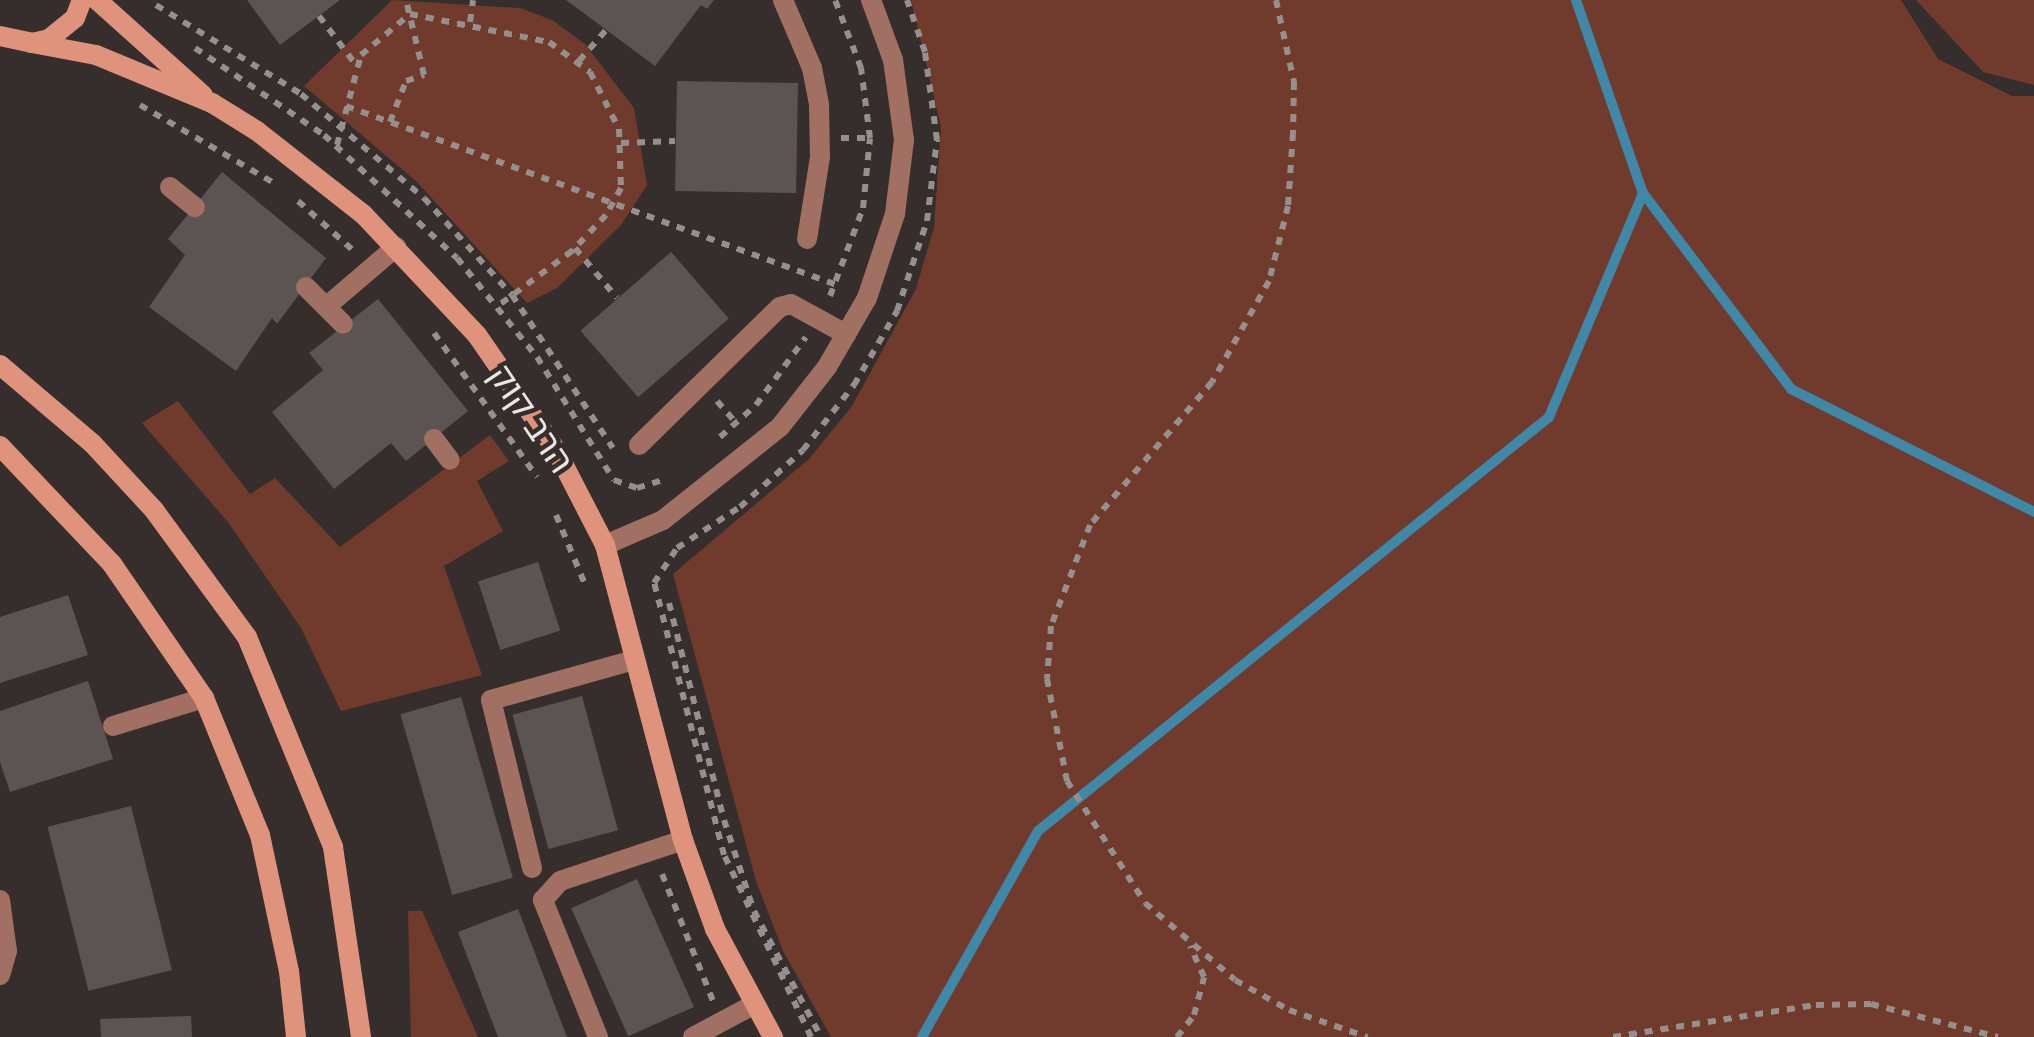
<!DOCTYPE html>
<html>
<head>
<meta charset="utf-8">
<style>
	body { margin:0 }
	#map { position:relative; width:2034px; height:1037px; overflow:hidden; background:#352e2c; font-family:"IBM Plex Sans","Noto Sans Hebrew",sans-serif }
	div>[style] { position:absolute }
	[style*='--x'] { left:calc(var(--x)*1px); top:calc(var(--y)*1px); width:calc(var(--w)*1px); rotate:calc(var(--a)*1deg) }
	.green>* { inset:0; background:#703b2c }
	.stream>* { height:10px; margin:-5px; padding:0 5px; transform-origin:5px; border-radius:5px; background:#3f88a7 }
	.building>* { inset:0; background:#5c5452; transform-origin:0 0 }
	.path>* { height:6px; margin-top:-3px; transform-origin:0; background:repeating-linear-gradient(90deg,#958f8d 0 8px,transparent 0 16px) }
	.lane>* { height:20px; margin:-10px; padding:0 10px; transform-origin:10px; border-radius:10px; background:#a17062 }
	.street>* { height:20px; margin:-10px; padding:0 10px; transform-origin:10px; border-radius:10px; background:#a17062 }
	.secondary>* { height:20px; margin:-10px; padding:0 10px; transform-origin:10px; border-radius:10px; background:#e0937c }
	span { translate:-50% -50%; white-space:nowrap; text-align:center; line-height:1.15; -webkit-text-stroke:9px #352e2c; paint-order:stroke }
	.street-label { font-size:35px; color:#ebe6e4 }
</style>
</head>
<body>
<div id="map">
	<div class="green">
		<div style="clip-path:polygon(392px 0,520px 8px,552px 20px,585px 44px,634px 108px,647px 185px,621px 225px,557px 288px,527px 303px,417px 182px,304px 86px)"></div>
		<div style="clip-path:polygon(911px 0,1901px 0,1938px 59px,2012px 96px,2034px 96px,2034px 1037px,831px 1037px,783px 951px,756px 881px,673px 574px,809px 459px,852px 406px,916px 289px,934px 227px,941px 127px)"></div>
		<div style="clip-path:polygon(1916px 0,2034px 0,2034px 85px,1983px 72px)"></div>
		<div style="clip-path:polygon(178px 401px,250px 494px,275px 478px,340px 547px,490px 435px,509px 461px,477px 481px,503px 531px,444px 566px,482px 675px,341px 711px,301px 628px,228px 522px,142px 423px)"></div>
		<div style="clip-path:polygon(408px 911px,422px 911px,478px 1037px,411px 1037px)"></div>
	</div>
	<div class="stream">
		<div style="--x:1576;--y:0;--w:204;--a:70.9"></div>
		<div style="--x:1643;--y:193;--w:246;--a:52.9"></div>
		<div style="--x:1791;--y:389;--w:272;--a:26.8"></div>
		<div style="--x:922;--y:1037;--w:236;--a:-60.6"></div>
		<div style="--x:1038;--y:831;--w:658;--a:-39.01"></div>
		<div style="--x:1549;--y:417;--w:243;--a:-67.2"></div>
	</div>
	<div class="building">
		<div style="clip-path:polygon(247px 0,340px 0,280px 45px)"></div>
		<div style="clip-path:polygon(566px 0,714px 0,707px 9px,701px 5px,655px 66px)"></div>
		<div style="left:677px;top:81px;width:121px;height:110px;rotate:1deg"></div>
		<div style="clip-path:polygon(222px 172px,326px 258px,277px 324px,272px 318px,236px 371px,149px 307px,185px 255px,168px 239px)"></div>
		<div style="left:671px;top:252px;width:88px;height:120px;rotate:49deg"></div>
		<div style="clip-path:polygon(378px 299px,468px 411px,406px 461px,391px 443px,334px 489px,272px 412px,323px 370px,309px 353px)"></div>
		<div style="left:538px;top:562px;width:72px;height:63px;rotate:72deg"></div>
		<div style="clip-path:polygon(68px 595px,88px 655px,0 683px,0 617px)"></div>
		<div style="clip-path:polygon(88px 681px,113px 759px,10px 792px,0 762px,0 711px)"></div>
		<div style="left:582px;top:696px;width:139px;height:72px;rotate:75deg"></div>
		<div style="left:461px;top:697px;width:188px;height:63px;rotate:74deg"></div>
		<div style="left:131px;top:806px;width:169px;height:86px;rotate:76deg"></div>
		<div style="left:637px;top:879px;width:140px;height:72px;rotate:66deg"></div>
		<div style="clip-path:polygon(518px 909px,567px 1037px,498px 1037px,458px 932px)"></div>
		<div style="clip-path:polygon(191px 1016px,192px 1037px,101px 1037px,100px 1019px)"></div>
	</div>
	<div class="path">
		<div style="--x:1276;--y:0;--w:84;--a:77.6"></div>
		<div style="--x:1294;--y:82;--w:51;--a:91.1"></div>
		<div style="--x:1293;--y:133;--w:73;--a:93.9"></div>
		<div style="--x:1288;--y:206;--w:77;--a:104.2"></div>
		<div style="--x:1269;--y:281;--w:116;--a:119.4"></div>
		<div style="--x:1212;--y:382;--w:188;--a:130.5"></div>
		<div style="--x:1090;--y:525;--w:108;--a:111.1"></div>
		<div style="--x:1051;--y:626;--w:53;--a:94.3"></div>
		<div style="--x:1047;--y:679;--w:104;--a:78.9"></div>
		<div style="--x:1067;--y:781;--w:145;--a:57.4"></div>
		<div style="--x:1145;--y:903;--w:118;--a:40.5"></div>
		<div style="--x:1235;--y:980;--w:62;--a:29.1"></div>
		<div style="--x:1289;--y:1010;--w:83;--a:19.1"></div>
		<div style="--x:156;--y:5;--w:170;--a:31.5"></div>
		<div style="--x:301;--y:94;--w:161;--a:40.2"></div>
		<div style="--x:424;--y:198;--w:131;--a:47.8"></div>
		<div style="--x:512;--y:295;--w:183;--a:56.6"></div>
		<div style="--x:319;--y:16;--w:61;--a:52.9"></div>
		<div style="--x:470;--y:22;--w:22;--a:-82"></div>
		<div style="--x:195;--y:48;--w:156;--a:34"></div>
		<div style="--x:324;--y:135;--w:181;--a:42.8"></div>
		<div style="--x:457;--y:258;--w:127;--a:51.1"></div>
		<div style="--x:537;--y:357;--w:145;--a:58"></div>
		<div style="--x:614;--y:480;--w:24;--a:19"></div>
		<div style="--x:637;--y:488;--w:31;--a:-17"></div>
		<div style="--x:579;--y:61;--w:41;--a:-48.9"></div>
		<div style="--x:140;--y:105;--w:157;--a:30.2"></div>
		<div style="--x:346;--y:106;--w:523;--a:20.03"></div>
		<div style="--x:390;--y:122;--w:44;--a:-68.7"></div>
		<div style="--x:406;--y:81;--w:19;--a:-18"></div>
		<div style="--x:424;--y:75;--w:77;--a:-103.5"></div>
		<div style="--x:841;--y:138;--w:29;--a:0"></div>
		<div style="--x:621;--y:143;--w:54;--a:-2.1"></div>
		<div style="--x:337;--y:145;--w:93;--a:-75.1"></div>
		<div style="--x:361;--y:55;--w:64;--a:-39.9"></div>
		<div style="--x:410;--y:14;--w:142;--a:11.4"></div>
		<div style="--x:549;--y:42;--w:51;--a:36.2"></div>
		<div style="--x:590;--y:72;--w:64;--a:63"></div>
		<div style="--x:619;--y:129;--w:59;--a:88.1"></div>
		<div style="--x:621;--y:188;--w:31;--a:119"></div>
		<div style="--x:606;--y:215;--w:50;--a:133.4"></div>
		<div style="--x:572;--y:251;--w:91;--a:143.5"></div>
		<div style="--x:298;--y:201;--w:76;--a:41.8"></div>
		<div style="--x:575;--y:248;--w:65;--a:50"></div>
		<div style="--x:830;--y:296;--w:94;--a:-69.4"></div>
		<div style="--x:863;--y:208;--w:70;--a:-84.3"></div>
		<div style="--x:870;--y:138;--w:71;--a:-97.3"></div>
		<div style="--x:861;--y:68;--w:73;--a:-110.9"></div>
		<div style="--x:434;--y:333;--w:177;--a:54.4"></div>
		<div style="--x:717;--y:401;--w:29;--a:49"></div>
		<div style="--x:720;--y:437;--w:48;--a:-41.6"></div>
		<div style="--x:756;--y:405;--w:84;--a:-53.7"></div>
		<div style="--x:556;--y:515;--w:73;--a:67.3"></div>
		<div style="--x:669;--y:603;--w:224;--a:75.8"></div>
		<div style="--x:724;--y:820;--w:96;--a:71.8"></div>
		<div style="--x:754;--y:911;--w:143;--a:62"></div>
		<div style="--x:662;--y:874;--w:137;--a:68.1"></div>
		<div style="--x:811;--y:1037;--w:202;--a:-115.5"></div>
		<div style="--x:724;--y:855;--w:281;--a:-104.4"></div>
		<div style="--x:654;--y:583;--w:42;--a:-56.7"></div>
		<div style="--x:677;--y:548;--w:75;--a:-33.1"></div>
		<div style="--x:740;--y:507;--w:85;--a:-42.1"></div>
		<div style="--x:803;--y:450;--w:83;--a:-51.9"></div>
		<div style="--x:854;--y:385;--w:86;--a:-59.8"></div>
		<div style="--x:897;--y:311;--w:95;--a:-71.6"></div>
		<div style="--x:927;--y:221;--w:82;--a:-83"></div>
		<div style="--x:937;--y:140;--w:89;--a:-97.8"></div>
		<div style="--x:925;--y:52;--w:55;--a:-109.1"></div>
		<div style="--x:1177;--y:1037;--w:28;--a:-52"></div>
		<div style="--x:1194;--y:1015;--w:39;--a:-75"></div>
		<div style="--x:1204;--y:977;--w:34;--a:-114"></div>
		<div style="--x:1613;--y:1037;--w:206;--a:-9"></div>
		<div style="--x:1816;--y:1005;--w:55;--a:-1"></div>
		<div style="--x:1871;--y:1004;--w:131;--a:14.6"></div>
	</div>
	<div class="lane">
		<div style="--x:783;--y:0;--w:74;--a:66.9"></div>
		<div style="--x:812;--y:68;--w:38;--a:79"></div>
		<div style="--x:819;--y:105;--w:52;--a:88.9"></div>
		<div style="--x:820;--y:157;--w:83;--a:99"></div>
		<div style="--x:170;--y:187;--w:32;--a:39"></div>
		<div style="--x:306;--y:287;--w:52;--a:45"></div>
		<div style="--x:327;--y:306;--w:91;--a:-40.5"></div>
		<div style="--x:434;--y:439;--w:26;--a:53"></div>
		<div style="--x:639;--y:445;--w:197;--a:-44.4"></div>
		<div style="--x:780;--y:307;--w:11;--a:-15"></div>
		<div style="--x:791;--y:304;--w:63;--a:28.6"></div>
		<div style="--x:113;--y:726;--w:95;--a:-17.1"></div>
		<div style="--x:532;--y:868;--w:173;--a:-103.7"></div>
		<div style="--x:491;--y:700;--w:148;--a:-15.6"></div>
		<div style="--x:0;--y:900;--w:51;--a:82.2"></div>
		<div style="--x:7;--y:951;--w:25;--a:106"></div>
		<div style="--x:598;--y:1037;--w:148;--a:-111.9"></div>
		<div style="--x:543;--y:900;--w:25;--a:-48"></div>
		<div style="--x:560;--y:881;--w:130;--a:-18.4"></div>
		<div style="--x:693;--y:1037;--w:68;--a:-28.1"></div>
	</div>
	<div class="street">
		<div style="--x:605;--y:545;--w:63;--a:-23.3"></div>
		<div style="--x:663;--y:520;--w:149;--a:-38.5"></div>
		<div style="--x:780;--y:427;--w:76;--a:-51.9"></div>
		<div style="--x:827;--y:367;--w:80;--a:-59.9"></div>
		<div style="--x:867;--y:298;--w:89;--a:-71.6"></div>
		<div style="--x:895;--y:214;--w:75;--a:-83.1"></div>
		<div style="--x:904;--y:140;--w:81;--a:-97.8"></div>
		<div style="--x:893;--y:60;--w:64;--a:-110.1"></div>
	</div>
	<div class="secondary">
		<div style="--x:97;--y:0;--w:142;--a:41.9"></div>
		<div style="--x:0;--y:36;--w:33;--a:12"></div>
		<div style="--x:32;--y:43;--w:17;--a:-13"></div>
		<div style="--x:49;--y:39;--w:33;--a:-39"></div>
		<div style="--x:75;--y:18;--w:19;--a:-69"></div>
		<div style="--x:32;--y:43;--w:65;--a:10.6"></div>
		<div style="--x:96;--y:55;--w:126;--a:22.5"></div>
		<div style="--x:212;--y:103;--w:53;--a:31.9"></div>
		<div style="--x:257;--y:131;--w:135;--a:38.1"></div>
		<div style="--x:363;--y:214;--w:166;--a:46.7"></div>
		<div style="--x:477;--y:335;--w:140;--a:55.5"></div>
		<div style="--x:556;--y:450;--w:107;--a:62.7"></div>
		<div style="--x:605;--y:545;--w:305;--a:75.2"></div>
		<div style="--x:683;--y:840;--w:95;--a:70.2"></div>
		<div style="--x:715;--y:929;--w:123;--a:61.8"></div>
		<div style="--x:0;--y:365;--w:121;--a:40.3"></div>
		<div style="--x:92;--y:443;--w:91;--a:47.2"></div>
		<div style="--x:154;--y:510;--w:157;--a:53.8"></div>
		<div style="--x:247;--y:637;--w:227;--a:67.7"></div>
		<div style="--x:333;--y:847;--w:192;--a:81.6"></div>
		<div style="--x:0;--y:446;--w:163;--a:46.5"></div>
		<div style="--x:112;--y:564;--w:163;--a:55.5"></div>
		<div style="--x:204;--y:698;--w:148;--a:67.8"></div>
		<div style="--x:260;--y:835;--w:139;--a:78"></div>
		<div style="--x:289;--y:971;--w:66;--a:83.9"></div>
	</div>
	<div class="street-label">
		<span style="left:532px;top:418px;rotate:56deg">הרב קוק</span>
	</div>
</div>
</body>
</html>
